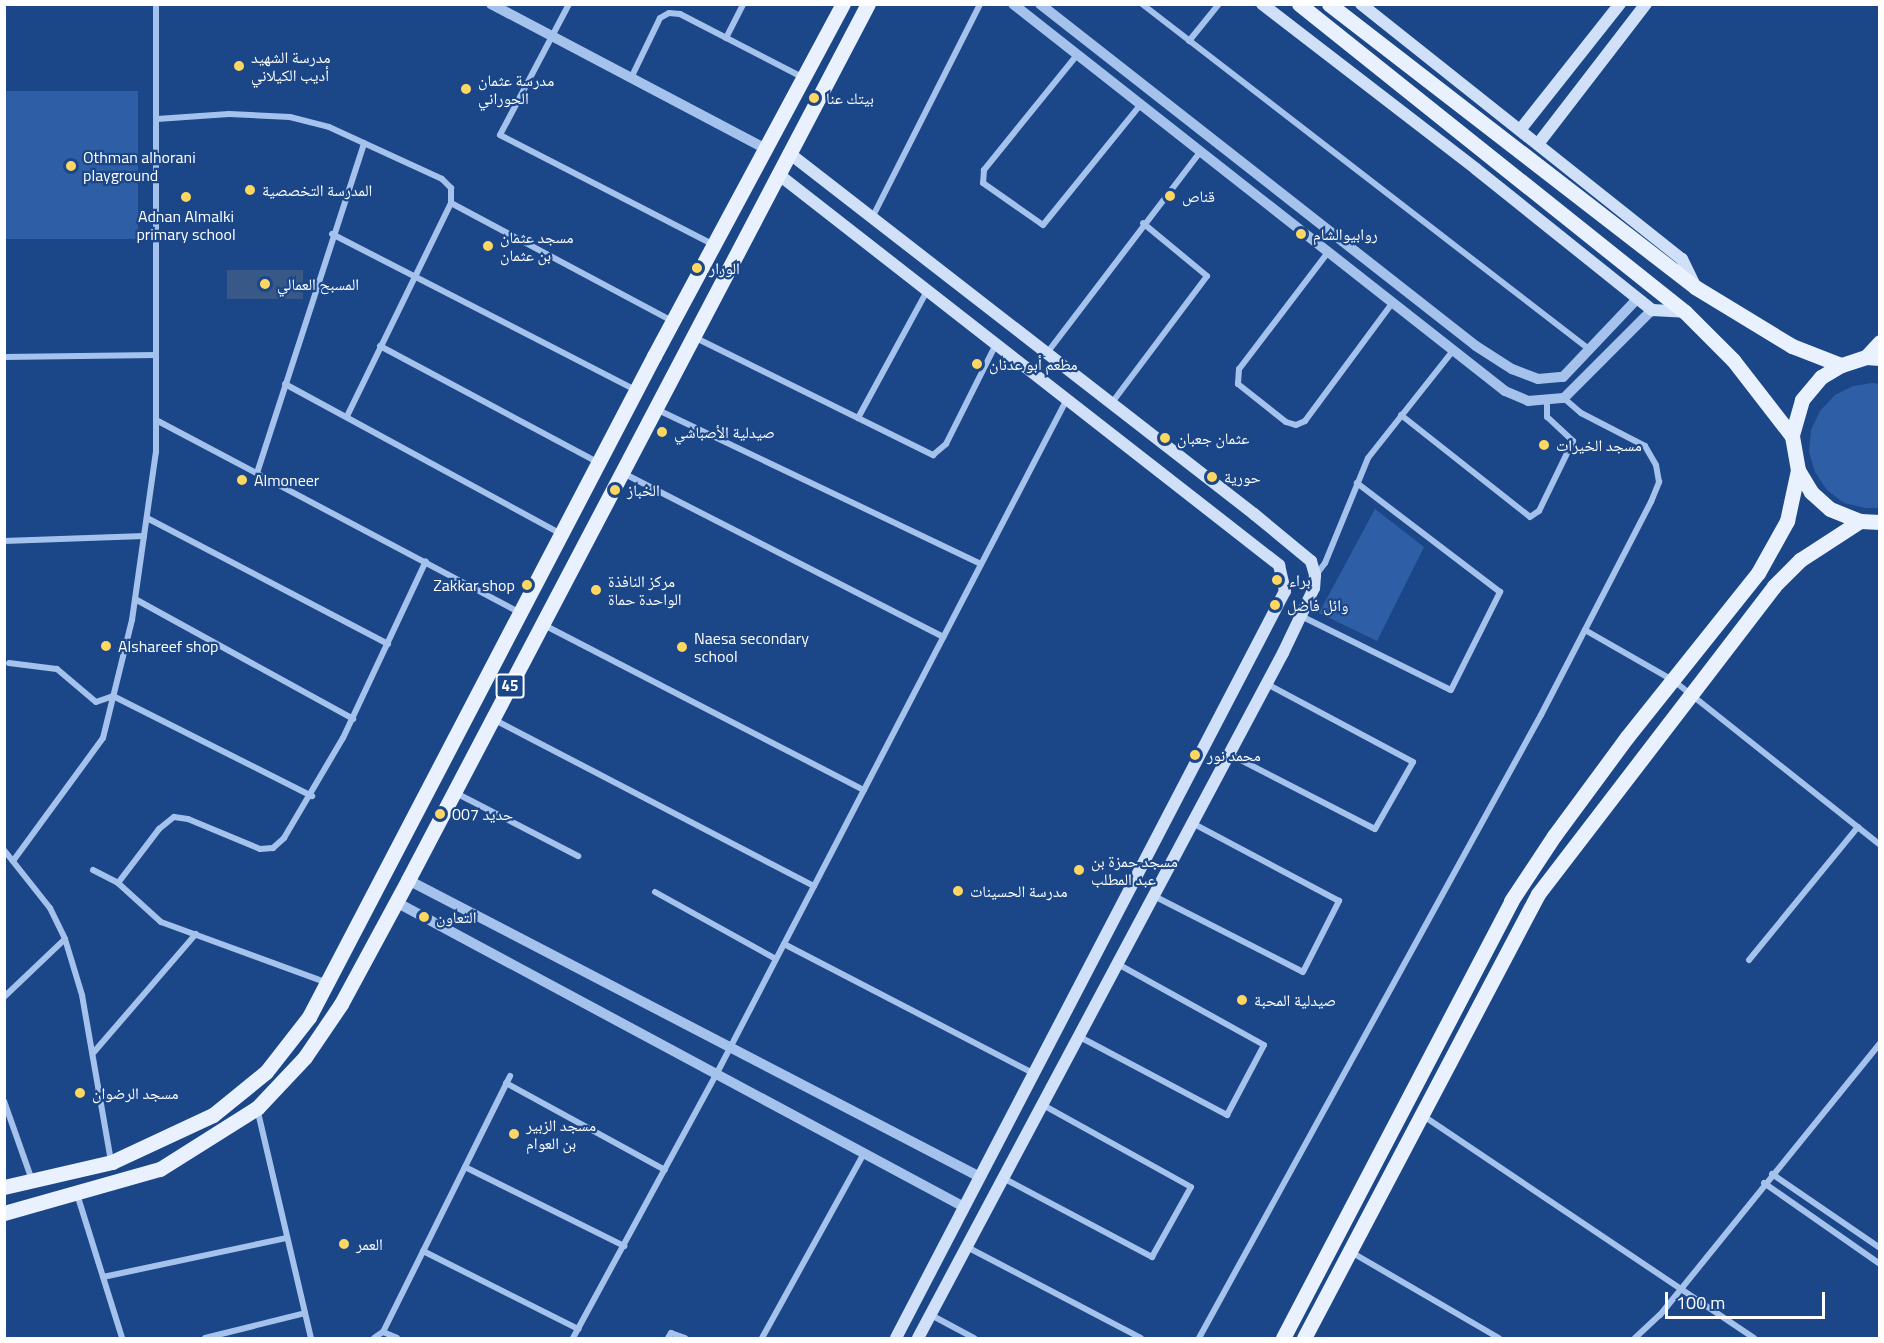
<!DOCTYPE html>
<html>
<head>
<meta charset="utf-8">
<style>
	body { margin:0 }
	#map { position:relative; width:1884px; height:1343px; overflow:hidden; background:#1b4688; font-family:"Titillium Web","Noto Naskh Arabic",sans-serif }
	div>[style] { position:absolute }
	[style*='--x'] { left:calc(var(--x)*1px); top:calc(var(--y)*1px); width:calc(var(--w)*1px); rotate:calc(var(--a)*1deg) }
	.green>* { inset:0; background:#2e5fa6; transform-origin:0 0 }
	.water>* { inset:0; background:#385888; transform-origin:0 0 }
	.minor>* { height:6px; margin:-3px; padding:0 3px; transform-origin:3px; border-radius:3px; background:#a4c2ec }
	.tertiary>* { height:10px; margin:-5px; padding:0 5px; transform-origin:5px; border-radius:5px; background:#a4c2ec }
	.secondary>* { height:12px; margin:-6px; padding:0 6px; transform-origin:6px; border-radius:6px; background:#d0e0f9 }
	.primary>* { height:15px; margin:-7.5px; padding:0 7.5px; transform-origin:7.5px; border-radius:7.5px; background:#e9f1ff }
	.dots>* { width:16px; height:16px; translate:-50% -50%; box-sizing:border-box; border:3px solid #1b4688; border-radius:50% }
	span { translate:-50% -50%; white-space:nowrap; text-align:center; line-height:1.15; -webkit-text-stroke:4.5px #1b4688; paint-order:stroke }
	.shield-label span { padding:2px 4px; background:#1b4688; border:2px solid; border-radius:4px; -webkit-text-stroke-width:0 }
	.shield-label { font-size:15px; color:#fff; font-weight:700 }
	.poi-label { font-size:16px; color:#fff }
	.left { translate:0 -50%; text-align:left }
	.right { translate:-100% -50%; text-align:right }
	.frame { position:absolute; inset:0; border:6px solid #fff; pointer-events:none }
	.scale { position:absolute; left:1665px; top:1292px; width:160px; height:27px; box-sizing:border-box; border:3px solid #fff; border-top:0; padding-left:8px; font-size:18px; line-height:21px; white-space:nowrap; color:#fff; -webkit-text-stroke:4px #1b4688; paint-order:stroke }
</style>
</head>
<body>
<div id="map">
	<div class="green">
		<div style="left:138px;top:91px;width:148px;height:133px;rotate:90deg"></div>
		<div style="clip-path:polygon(1872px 383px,1879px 384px,1879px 508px,1865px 508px,1844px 503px,1827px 490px,1815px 472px,1809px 452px,1811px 430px,1820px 411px,1835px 395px,1853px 386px)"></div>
		<div style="clip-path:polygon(1375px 509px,1424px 547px,1377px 641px,1319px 613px)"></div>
	</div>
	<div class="water">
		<div style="left:227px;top:270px;width:76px;height:29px"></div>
	</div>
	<div class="minor">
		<div style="--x:569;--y:4;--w:148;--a:117.8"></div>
		<div style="--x:500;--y:135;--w:238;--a:27.2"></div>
		<div style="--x:1142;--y:4;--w:566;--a:37.68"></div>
		<div style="--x:726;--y:38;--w:38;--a:-63"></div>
		<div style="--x:1189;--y:41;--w:48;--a:-51"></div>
		<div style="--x:1077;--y:55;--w:148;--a:129"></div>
		<div style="--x:984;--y:170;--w:13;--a:94"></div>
		<div style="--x:983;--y:183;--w:73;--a:35"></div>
		<div style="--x:1043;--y:225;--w:156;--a:-51"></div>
		<div style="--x:632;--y:76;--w:64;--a:-64.2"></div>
		<div style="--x:660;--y:18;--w:10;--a:-29"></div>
		<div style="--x:669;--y:13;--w:11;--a:5"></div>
		<div style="--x:680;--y:14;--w:140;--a:27.3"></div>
		<div style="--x:157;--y:119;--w:72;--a:-4"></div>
		<div style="--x:229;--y:114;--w:61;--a:2.8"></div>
		<div style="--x:290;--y:117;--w:40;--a:14.4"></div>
		<div style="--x:329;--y:127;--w:124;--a:24.7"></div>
		<div style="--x:442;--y:179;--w:13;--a:45"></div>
		<div style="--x:451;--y:188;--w:15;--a:90"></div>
		<div style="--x:451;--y:203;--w:237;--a:116"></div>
		<div style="--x:451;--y:203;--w:251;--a:28.1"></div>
		<div style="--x:872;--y:218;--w:240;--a:-63.2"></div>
		<div style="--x:332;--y:234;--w:341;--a:27.2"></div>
		<div style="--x:1329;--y:251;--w:148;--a:127.3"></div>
		<div style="--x:1239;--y:369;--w:15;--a:94"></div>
		<div style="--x:1238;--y:384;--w:61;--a:38.4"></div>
		<div style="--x:1286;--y:422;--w:10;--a:17"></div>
		<div style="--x:1296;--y:425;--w:10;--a:-24"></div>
		<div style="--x:1305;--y:421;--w:148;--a:-53.5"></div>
		<div style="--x:694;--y:337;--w:267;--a:26.3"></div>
		<div style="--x:933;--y:455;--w:17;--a:-40"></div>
		<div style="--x:946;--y:444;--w:112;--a:-63.4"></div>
		<div style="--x:380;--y:346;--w:246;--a:28.1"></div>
		<div style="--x:1047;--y:353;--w:254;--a:-52.7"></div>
		<div style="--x:4;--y:357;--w:152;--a:-0.8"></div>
		<div style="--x:285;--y:384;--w:314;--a:28.5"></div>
		<div style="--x:1111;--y:404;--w:160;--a:-53.1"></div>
		<div style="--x:1207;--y:276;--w:83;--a:-140.4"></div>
		<div style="--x:656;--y:409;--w:360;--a:25.5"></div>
		<div style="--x:1401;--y:415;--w:164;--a:38.3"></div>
		<div style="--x:1530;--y:517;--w:11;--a:-34"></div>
		<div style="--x:1539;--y:511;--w:78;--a:-64.1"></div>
		<div style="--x:1573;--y:441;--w:35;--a:-137"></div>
		<div style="--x:1547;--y:417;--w:17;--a:-90"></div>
		<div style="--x:858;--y:418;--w:145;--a:-61.5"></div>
		<div style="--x:156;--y:420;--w:411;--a:27.9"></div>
		<div style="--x:257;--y:473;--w:347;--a:-72"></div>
		<div style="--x:623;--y:473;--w:360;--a:27.1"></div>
		<div style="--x:147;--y:518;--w:272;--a:27.6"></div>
		<div style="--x:4;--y:541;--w:140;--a:-2"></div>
		<div style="--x:1316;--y:575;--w:15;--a:-53"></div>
		<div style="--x:1325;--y:563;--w:113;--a:-67.7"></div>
		<div style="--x:1368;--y:458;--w:135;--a:-51.6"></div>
		<div style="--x:135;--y:599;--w:249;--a:28.8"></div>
		<div style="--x:1301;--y:616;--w:167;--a:26.3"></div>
		<div style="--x:1451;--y:690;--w:110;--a:-63.4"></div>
		<div style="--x:1500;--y:592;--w:180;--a:-142.7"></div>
		<div style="--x:544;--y:625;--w:360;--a:27.3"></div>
		<div style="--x:1585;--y:630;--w:103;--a:29.8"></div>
		<div style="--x:1674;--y:681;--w:263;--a:38.5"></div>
		<div style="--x:9;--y:663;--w:48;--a:7.1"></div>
		<div style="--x:57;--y:669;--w:51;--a:40.2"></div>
		<div style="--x:96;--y:702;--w:18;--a:-19"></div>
		<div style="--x:113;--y:696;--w:223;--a:26.7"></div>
		<div style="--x:493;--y:719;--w:362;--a:27.5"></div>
		<div style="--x:1229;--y:754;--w:164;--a:27.2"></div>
		<div style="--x:1375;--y:829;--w:77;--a:-60.4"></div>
		<div style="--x:1413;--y:762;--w:166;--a:-151.9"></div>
		<div style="--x:454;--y:792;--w:140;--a:27.3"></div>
		<div style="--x:4;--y:850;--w:74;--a:51.6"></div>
		<div style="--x:50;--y:908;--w:34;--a:64"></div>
		<div style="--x:65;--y:939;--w:59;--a:73.1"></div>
		<div style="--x:82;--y:995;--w:169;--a:80.1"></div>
		<div style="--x:13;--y:861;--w:152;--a:-53.8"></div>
		<div style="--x:103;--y:738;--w:122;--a:-76.2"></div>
		<div style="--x:132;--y:620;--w:170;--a:-81.9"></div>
		<div style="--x:156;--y:452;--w:448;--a:-90"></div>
		<div style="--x:93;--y:870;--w:28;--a:27"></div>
		<div style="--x:118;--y:883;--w:58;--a:42.2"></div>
		<div style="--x:161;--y:922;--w:175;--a:20.1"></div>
		<div style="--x:118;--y:883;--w:68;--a:-52.8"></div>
		<div style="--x:159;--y:829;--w:19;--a:-39"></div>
		<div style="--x:174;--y:817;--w:14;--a:8"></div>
		<div style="--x:188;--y:819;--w:78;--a:22.6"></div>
		<div style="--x:260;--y:849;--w:13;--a:-4"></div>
		<div style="--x:273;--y:848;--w:15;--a:-42"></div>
		<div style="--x:284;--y:838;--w:116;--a:-59.5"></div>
		<div style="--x:343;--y:738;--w:195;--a:-64.9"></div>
		<div style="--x:655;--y:892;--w:138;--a:29"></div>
		<div style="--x:1152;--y:895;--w:169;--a:27"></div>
		<div style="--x:1303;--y:972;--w:80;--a:-63.1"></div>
		<div style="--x:1339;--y:901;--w:166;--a:-152"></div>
		<div style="--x:784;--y:944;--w:280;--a:27.4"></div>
		<div style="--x:1749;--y:960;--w:172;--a:-50.7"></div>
		<div style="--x:4;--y:997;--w:84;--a:-43.6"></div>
		<div style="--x:1078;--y:1036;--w:169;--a:27.9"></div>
		<div style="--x:1227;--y:1115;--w:79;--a:-62.1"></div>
		<div style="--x:1264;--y:1045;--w:169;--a:-151"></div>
		<div style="--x:94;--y:1052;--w:156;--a:-49.2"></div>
		<div style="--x:506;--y:1083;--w:181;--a:28.7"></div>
		<div style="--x:4;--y:1101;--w:84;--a:70.5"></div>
		<div style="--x:257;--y:1108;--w:236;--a:76.8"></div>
		<div style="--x:1422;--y:1115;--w:400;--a:33.9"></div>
		<div style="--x:465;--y:1167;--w:178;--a:26.4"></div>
		<div style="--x:1772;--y:1174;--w:131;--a:34.4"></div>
		<div style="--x:1003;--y:1178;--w:169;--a:27.9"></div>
		<div style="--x:1152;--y:1257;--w:80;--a:-60.9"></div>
		<div style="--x:1191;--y:1187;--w:169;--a:-151"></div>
		<div style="--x:1764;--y:1183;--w:141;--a:34.9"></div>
		<div style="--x:77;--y:1194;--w:151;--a:72.6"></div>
		<div style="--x:967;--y:1247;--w:196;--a:27.6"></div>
		<div style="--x:423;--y:1251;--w:174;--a:26.7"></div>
		<div style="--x:1351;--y:1252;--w:171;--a:30.2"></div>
		<div style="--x:103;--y:1277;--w:188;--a:-12"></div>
		<div style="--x:931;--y:1315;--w:49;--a:28.1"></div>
		<div style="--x:383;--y:1332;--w:15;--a:23"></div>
		<div style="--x:205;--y:1338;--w:103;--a:-14"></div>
		<div style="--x:374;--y:1338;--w:11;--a:-34"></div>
		<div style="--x:383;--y:1332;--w:286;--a:-63.6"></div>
		<div style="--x:573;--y:1338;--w:302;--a:-61.5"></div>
		<div style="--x:717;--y:1073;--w:759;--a:-62.56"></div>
		<div style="--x:668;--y:1338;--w:6;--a:-59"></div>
		<div style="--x:671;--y:1333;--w:15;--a:20"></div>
		<div style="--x:762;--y:1338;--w:211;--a:-61.1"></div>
		<div style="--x:1199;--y:1338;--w:711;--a:-61.24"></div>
		<div style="--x:1541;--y:715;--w:240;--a:-62.7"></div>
		<div style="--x:1651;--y:502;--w:22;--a:-68"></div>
		<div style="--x:1659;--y:482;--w:17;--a:-100"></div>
		<div style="--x:1656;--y:465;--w:22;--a:-120"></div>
		<div style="--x:1645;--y:446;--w:72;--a:-152.7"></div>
		<div style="--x:1581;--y:413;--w:23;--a:-139"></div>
		<div style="--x:1635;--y:1338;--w:34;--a:-43"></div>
		<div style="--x:1660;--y:1315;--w:350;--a:-51"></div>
	</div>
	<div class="tertiary">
		<div style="--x:491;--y:4;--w:311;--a:27.8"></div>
		<div style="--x:1013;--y:4;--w:626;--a:38.19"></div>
		<div style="--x:1505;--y:391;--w:25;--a:23"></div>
		<div style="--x:1528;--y:401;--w:36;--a:-5"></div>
		<div style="--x:1564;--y:398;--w:124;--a:-45"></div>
		<div style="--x:1040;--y:4;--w:554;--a:38.11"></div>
		<div style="--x:1476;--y:346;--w:43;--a:32.6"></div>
		<div style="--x:1512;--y:369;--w:28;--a:21"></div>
		<div style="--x:1538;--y:379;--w:25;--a:-5"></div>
		<div style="--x:1563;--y:377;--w:108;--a:-46.5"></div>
		<div style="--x:408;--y:880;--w:645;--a:27.44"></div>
		<div style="--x:396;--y:902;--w:645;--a:28.23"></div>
	</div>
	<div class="secondary">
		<div style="--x:1262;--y:4;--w:270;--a:37.6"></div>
		<div style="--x:1476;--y:169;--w:226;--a:38.7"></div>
		<div style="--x:1652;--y:310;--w:33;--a:3"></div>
		<div style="--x:1361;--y:4;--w:410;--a:38.5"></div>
		<div style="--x:1682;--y:259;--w:30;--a:64"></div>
		<div style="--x:1520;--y:130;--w:161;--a:-51.6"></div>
		<div style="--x:1538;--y:144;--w:177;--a:-52.4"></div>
		<div style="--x:789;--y:153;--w:589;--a:37.82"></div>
		<div style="--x:1254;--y:514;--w:74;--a:39.5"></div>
		<div style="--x:1311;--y:561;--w:15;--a:74"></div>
		<div style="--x:1315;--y:575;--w:13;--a:94"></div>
		<div style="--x:1314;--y:588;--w:72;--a:115.5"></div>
		<div style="--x:1283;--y:653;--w:776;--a:118.05"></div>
		<div style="--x:778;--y:174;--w:636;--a:37.97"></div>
		<div style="--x:1279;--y:565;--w:27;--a:77"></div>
		<div style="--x:1285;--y:591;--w:842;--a:117.51"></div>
	</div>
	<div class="primary">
		<div style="--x:1299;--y:4;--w:494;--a:38.6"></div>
		<div style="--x:1685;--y:312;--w:68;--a:45"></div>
		<div style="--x:1733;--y:360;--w:96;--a:52.2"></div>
		<div style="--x:1329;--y:4;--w:463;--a:37.7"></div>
		<div style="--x:1695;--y:287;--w:114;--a:31.3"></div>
		<div style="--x:1792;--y:346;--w:53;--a:21.2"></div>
		<div style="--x:1866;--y:357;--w:21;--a:-47"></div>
		<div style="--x:1880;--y:358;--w:14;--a:-176"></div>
		<div style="--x:1866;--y:357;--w:26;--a:162"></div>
		<div style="--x:1841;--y:365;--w:23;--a:149"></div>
		<div style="--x:1821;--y:377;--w:30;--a:130"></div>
		<div style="--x:1802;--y:400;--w:37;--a:106"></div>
		<div style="--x:1792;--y:436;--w:35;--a:80"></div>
		<div style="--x:1798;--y:470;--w:26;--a:59"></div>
		<div style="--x:1811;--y:492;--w:25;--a:42"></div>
		<div style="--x:1830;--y:509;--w:32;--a:22"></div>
		<div style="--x:1860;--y:521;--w:20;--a:3"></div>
		<div style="--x:4;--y:1187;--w:111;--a:-13"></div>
		<div style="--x:112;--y:1162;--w:111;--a:-25"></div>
		<div style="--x:213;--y:1115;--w:68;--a:-39.1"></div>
		<div style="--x:266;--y:1072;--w:70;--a:-52"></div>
		<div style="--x:309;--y:1017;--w:746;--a:-62.44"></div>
		<div style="--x:654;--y:356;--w:400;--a:-61.8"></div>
		<div style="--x:4;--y:1213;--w:162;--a:-15.8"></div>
		<div style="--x:160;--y:1169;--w:115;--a:-32.2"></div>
		<div style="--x:257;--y:1108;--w:70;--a:-46.7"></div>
		<div style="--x:305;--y:1057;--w:64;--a:-55.8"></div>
		<div style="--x:341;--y:1004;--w:141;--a:-61.6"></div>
		<div style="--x:408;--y:880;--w:989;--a:-62.3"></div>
		<div style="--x:1283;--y:1338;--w:493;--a:-62.4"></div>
		<div style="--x:1511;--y:901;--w:78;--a:-56.5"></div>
		<div style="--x:1554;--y:836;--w:123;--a:-53.6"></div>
		<div style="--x:1627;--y:737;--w:210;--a:-51.4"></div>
		<div style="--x:1758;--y:573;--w:60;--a:-60.9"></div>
		<div style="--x:1787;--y:521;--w:52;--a:-77.8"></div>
		<div style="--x:1304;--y:1338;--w:502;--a:-62.21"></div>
		<div style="--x:1538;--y:894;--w:388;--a:-52.5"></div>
		<div style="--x:1774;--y:586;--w:37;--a:-45"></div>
		<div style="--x:1800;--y:560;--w:72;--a:-33"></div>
	</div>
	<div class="dots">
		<div style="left:239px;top:66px;background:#fdd761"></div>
		<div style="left:466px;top:89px;background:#fdd761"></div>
		<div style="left:814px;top:98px;background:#fdd761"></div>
		<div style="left:71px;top:166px;background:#fdd761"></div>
		<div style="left:250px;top:190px;background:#fdd761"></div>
		<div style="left:1170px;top:196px;background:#fdd761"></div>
		<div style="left:186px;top:197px;background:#fdd761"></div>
		<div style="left:1301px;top:234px;background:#fdd761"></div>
		<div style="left:488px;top:246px;background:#fdd761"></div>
		<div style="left:697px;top:268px;background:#fdd761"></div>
		<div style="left:265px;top:284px;background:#fdd761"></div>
		<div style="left:977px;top:364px;background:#fdd761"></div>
		<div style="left:662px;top:432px;background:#fdd761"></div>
		<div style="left:1165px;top:438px;background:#fdd761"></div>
		<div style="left:1544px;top:445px;background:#fdd761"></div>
		<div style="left:1212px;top:477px;background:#fdd761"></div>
		<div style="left:242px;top:480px;background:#fdd761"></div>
		<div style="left:615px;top:490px;background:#fdd761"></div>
		<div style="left:1277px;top:580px;background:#fdd761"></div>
		<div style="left:527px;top:585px;background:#fdd761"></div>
		<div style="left:596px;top:590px;background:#fdd761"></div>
		<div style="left:1275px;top:605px;background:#fdd761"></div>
		<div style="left:106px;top:646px;background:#fdd761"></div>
		<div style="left:682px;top:647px;background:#fdd761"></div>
		<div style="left:1195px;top:755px;background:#fdd761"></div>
		<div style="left:440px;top:814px;background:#fdd761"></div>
		<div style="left:1079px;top:870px;background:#fdd761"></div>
		<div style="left:958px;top:891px;background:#fdd761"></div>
		<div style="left:424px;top:917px;background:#fdd761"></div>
		<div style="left:1242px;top:1000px;background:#fdd761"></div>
		<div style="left:80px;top:1093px;background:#fdd761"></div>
		<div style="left:514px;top:1134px;background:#fdd761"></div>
		<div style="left:344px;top:1244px;background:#fdd761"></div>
	</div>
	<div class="shield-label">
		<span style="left:510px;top:686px">45</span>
	</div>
	<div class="poi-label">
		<span class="left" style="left:251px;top:66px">مدرسة الشهيد<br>أديب الكيلاني</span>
		<span class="left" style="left:478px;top:89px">مدرسة عثمان<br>الحوراني</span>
		<span class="left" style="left:826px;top:98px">بيتك عنا</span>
		<span class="left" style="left:83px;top:166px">Othman alhorani<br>playground</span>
		<span class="left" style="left:262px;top:190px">المدرسة التخصصية</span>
		<span class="left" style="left:1182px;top:196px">قناص</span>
		<span style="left:186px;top:225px">Adnan Almalki<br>primary school</span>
		<span class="left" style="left:1313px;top:234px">روابيوالشام</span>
		<span class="left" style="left:500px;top:246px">مسجد عثمان<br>بن عثمان</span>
		<span class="left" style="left:709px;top:268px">الورار</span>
		<span class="left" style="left:277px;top:284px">المسبح العمالي</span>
		<span class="left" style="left:989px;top:364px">مطعم أبو عدنان</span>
		<span class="left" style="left:674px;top:432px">صيدلية الأصباشي</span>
		<span class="left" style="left:1177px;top:438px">عثمان جعبان</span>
		<span class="left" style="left:1556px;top:445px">مسجد الخيرات</span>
		<span class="left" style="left:1224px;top:477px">حورية</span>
		<span class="left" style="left:254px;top:480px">Almoneer</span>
		<span class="left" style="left:627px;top:490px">الخباز</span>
		<span class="left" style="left:1289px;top:580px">براء</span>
		<span class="left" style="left:608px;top:590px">مركز النافذة<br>الواحدة حماة</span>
		<span class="right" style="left:515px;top:585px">Zakkar shop</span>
		<span class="left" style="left:1287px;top:605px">وائل فاضل</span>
		<span class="left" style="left:694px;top:647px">Naesa secondary<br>school</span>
		<span class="left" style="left:118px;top:646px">Alshareef shop</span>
		<span class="left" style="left:1207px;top:755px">محمد نور</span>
		<span class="left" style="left:452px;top:814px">حديد 007</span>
		<span class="left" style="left:1091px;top:870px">مسجد حمزة بن<br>عبد المطلب</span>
		<span class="left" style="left:970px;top:891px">مدرسة الحسينات</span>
		<span class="left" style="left:436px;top:917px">التعاون</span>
		<span class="left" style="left:1254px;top:1000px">صيدلية المحبة</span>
		<span class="left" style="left:92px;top:1093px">مسجد الرضوان</span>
		<span class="left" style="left:526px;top:1134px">مسجد الزبير<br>بن العوام</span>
		<span class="left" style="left:356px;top:1244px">العمر</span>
	</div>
	<div class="frame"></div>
	<div class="scale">100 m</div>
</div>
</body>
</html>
